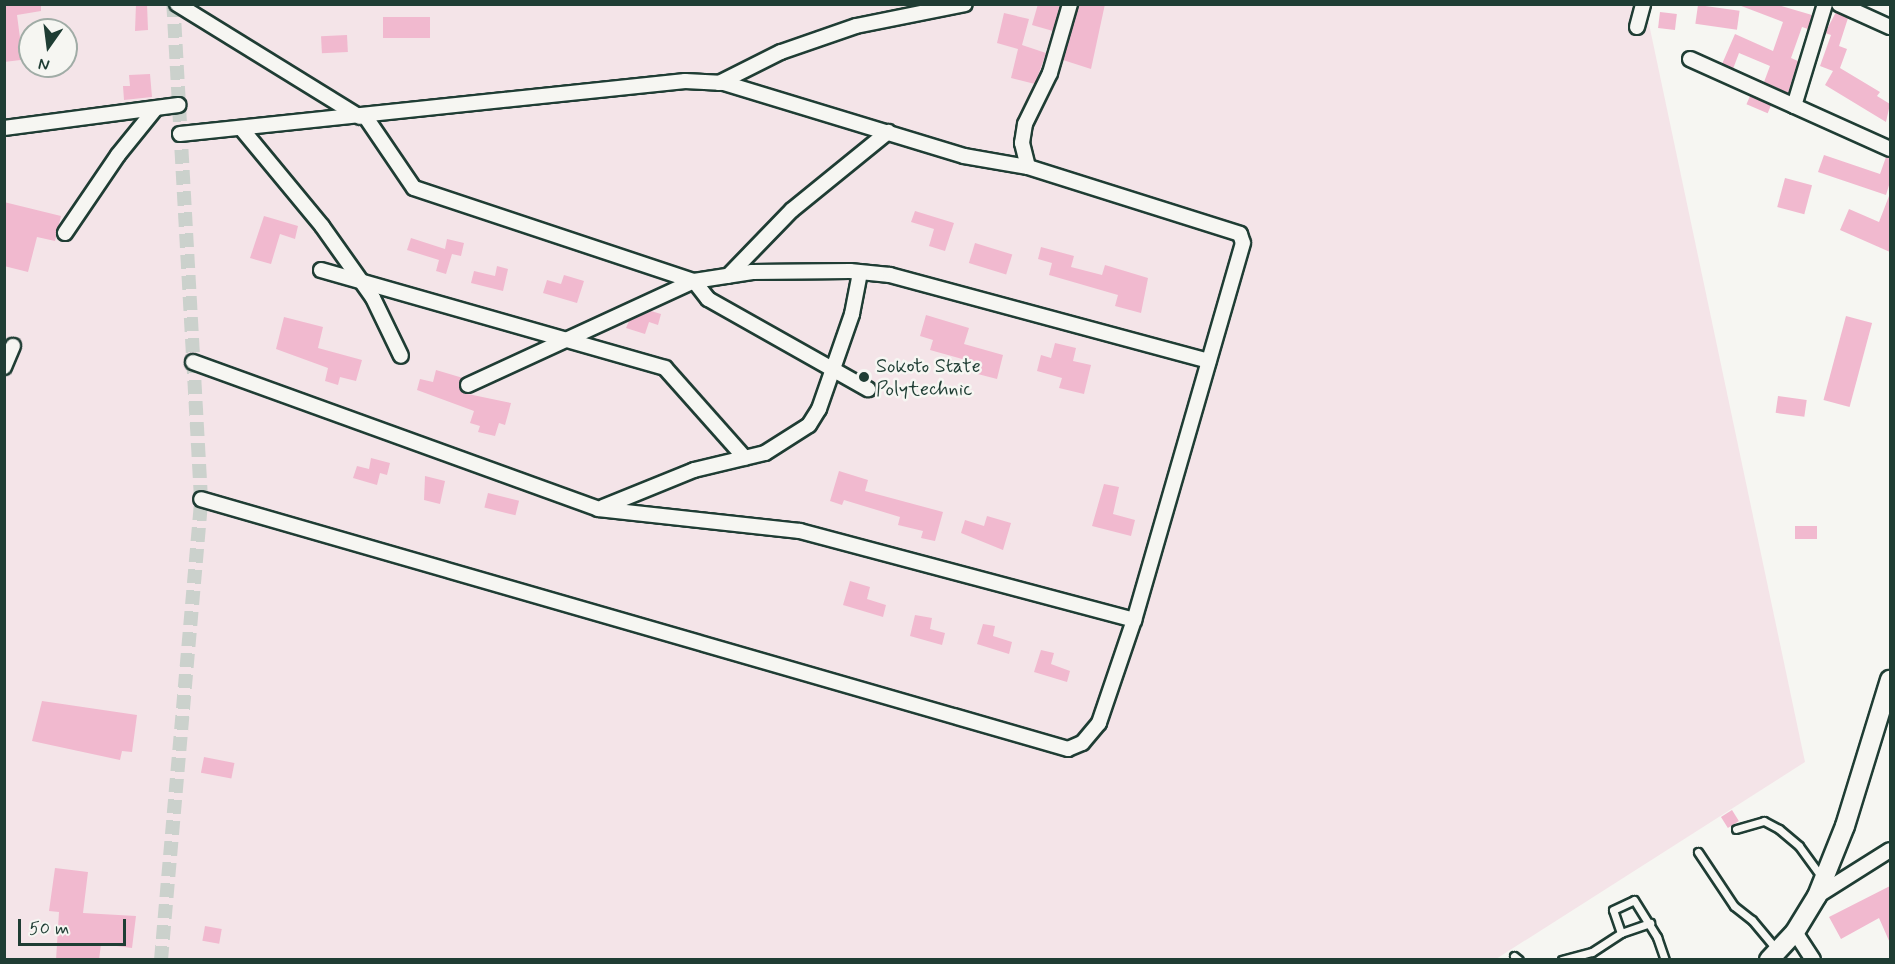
<!DOCTYPE html>
<html>
<head>
<meta charset="utf-8">
<style>
	body { margin:0 }
	#map { position:relative; width:1895px; height:964px; overflow:hidden; background:#f6f6f2; font-family:Mynerve,sans-serif }
	div>[style] { position:absolute }
	[style*='--x'] { left:calc(var(--x)*1px); top:calc(var(--y)*1px); width:calc(var(--w)*1px); rotate:calc(var(--a)*1deg) }
	.built>* { inset:0; background:#f4e4e8 }
	.building>* { inset:0; background:#f1b9cf; transform-origin:0 0 }
	.minor-tunnel>* { height:14px; margin-top:-7px; transform-origin:0; background:repeating-linear-gradient(90deg,#cbd1cc 0 14px,transparent 0 21px) }
	.roads { filter:drop-shadow(2px 0 #1f3d34) drop-shadow(-2px 0 #1f3d34) drop-shadow(0 2px #1f3d34) drop-shadow(0 -2px #1f3d34) }
	.service>* { height:7px; margin:-3.5px; padding:0 3.5px; transform-origin:3.5px; border-radius:3.5px; background:#f6f6f2 }
	.minor>* { height:14px; margin:-7px; padding:0 7px; transform-origin:7px; border-radius:7px; background:#f6f6f2 }
	.tertiary>* { height:18px; margin:-9px; padding:0 9px; transform-origin:9px; border-radius:9px; background:#f6f6f2 }
	.dots>* { width:16px; height:16px; translate:-50% -50%; box-sizing:border-box; border:3px solid #f6f6f2; border-radius:50% }
	span { translate:-50% -50%; white-space:nowrap; text-align:center; line-height:1.15; -webkit-text-stroke:5px #f6f6f2; paint-order:stroke }
	.poi-label { font-size:20px; color:#1f3d34 }
	.left { translate:0 -50%; text-align:left }
	.frame { position:absolute; inset:0; border:6px solid #1f3d34; pointer-events:none }
	.north { position:absolute; left:18px; top:18px; width:60px; height:60px; box-sizing:border-box; background:#f6f6f2; border:2px solid #a0aca6; border-radius:50%; rotate:194deg; font-size:16px; font-weight:700; line-height:24px; text-align:center; color:#1f3d34 }
	.north::after { content:''; display:block; margin:auto; width:21px; height:27px; background:#1f3d34; clip-path:polygon(50% 0,100% 100%,50% 72%,0 100%) }
	.scale { position:absolute; left:18px; top:919px; width:108px; height:27px; box-sizing:border-box; border:3px solid #1f3d34; border-top:0; padding-left:8px; font-size:18px; line-height:21px; white-space:nowrap; color:#1f3d34; -webkit-text-stroke:4px #f6f6f2; paint-order:stroke }
</style>
</head>
<body>
<div id="map">
	<div class="built">
		<div style="clip-path:polygon(evenodd,5px 5px,1645px 5px,1805px 762px,1496px 959px,5px 960px,5px 5px,30px 30px,66px 30px,66px 66px,30px 66px,30px 30px)"></div>
	</div>
	<div class="building">
		<div style="clip-path:polygon(4px 4px,41px 4px,41px 11px,17px 15px,20px 38px,26px 37px,29px 59px,4px 62px)"></div>
		<div style="clip-path:polygon(136px 4px,147px 4px,148px 30px,135px 31px)"></div>
		<div style="clip-path:polygon(1038px 4px,1060px 4px,1053px 31px,1032px 25px)"></div>
		<div style="clip-path:polygon(1079px 4px,1105px 4px,1091px 69px,1063px 60px)"></div>
		<div style="clip-path:polygon(1736px 4px,1775px 4px,1812px 15px,1808px 29px,1802px 27px,1791px 58px,1798px 61px,1788px 93px,1764px 82px,1770px 66px,1739px 53px,1733px 69px,1722px 64px,1735px 34px,1773px 51px,1783px 22px)"></div>
		<div style="left:1698px;top:5px;width:42px;height:19px;rotate:8deg"></div>
		<div style="left:1660px;top:12px;width:17px;height:16px;rotate:7deg"></div>
		<div style="clip-path:polygon(1836px 12px,1848px 18px,1839px 46px,1847px 49px,1840px 68px,1880px 92px,1877px 96px,1890px 104px,1886px 122px,1825px 85px,1833px 71px,1820px 66px,1831px 35px,1825px 33px)"></div>
		<div style="clip-path:polygon(1004px 13px,1029px 19px,1022px 45px,1046px 53px,1035px 84px,1011px 78px,1018px 49px,997px 43px)"></div>
		<div style="left:430px;top:17px;width:21px;height:47px;rotate:90deg"></div>
		<div style="left:347px;top:35px;width:17px;height:26px;rotate:87deg"></div>
		<div style="clip-path:polygon(150px 74px,152px 97px,124px 100px,123px 86px,130px 86px,129px 75px)"></div>
		<div style="left:1750px;top:96px;width:23px;height:9px;rotate:23deg"></div>
		<div style="clip-path:polygon(1824px 155px,1880px 174px,1886px 157px,1890px 158px,1890px 182px,1886px 195px,1818px 172px)"></div>
		<div style="left:1785px;top:178px;width:28px;height:30px;rotate:15deg"></div>
		<div style="clip-path:polygon(1889px 196px,1890px 252px,1840px 230px,1849px 209px,1879px 222px)"></div>
		<div style="clip-path:polygon(4px 202px,61px 216px,55px 241px,37px 237px,28px 272px,4px 266px)"></div>
		<div style="clip-path:polygon(915px 211px,954px 223px,945px 251px,929px 246px,934px 229px,911px 222px)"></div>
		<div style="clip-path:polygon(264px 216px,298px 226px,295px 239px,280px 234px,271px 264px,250px 258px)"></div>
		<div style="clip-path:polygon(411px 238px,445px 249px,447px 239px,464px 243px,461px 256px,452px 254px,446px 274px,436px 271px,439px 260px,407px 250px)"></div>
		<div style="left:975px;top:243px;width:39px;height:21px;rotate:17deg"></div>
		<div style="clip-path:polygon(1041px 247px,1074px 256px,1071px 267px,1102px 275px,1105px 265px,1148px 278px,1141px 313px,1115px 306px,1118px 295px,1049px 275px,1052px 263px,1038px 259px)"></div>
		<div style="clip-path:polygon(497px 266px,508px 269px,503px 291px,471px 283px,474px 271px,495px 276px)"></div>
		<div style="clip-path:polygon(564px 275px,584px 281px,577px 303px,543px 293px,547px 280px,561px 284px)"></div>
		<div style="clip-path:polygon(651px 311px,661px 314px,658px 325px,649px 322px,645px 334px,626px 328px,629px 321px)"></div>
		<div style="clip-path:polygon(926px 315px,969px 328px,964px 344px,1003px 355px,997px 379px,970px 372px,973px 362px,930px 350px,933px 340px,920px 336px)"></div>
		<div style="left:1846px;top:316px;width:27px;height:87px;rotate:15deg"></div>
		<div style="clip-path:polygon(284px 317px,323px 327px,318px 348px,362px 360px,356px 381px,340px 377px,338px 385px,325px 381px,328px 368px,276px 349px)"></div>
		<div style="clip-path:polygon(1055px 343px,1076px 348px,1073px 361px,1091px 365px,1084px 394px,1059px 388px,1062px 378px,1037px 371px,1041px 355px,1051px 358px)"></div>
		<div style="clip-path:polygon(436px 370px,463px 378px,459px 385px,463px 393px,511px 403px,505px 425px,499px 423px,495px 436px,478px 432px,480px 426px,470px 423px,474px 411px,417px 390px,420px 379px,433px 382px)"></div>
		<div style="left:1778px;top:396px;width:29px;height:17px;rotate:8deg"></div>
		<div style="clip-path:polygon(371px 458px,390px 463px,387px 475px,380px 473px,377px 485px,353px 478px,357px 466px,369px 469px)"></div>
		<div style="clip-path:polygon(839px 471px,868px 480px,865px 491px,943px 512px,935px 541px,921px 538px,923px 531px,898px 525px,900px 517px,844px 500px,842px 505px,830px 501px)"></div>
		<div style="clip-path:polygon(425px 476px,445px 481px,440px 504px,424px 500px)"></div>
		<div style="clip-path:polygon(1104px 484px,1119px 487px,1113px 514px,1135px 520px,1131px 536px,1092px 526px)"></div>
		<div style="left:488px;top:493px;width:32px;height:15px;rotate:14deg"></div>
		<div style="clip-path:polygon(987px 516px,1011px 523px,1003px 550px,961px 533px,965px 520px,984px 526px)"></div>
		<div style="left:1795px;top:526px;width:22px;height:13px"></div>
		<div style="clip-path:polygon(850px 581px,870px 587px,867px 599px,886px 605px,883px 617px,843px 605px)"></div>
		<div style="clip-path:polygon(915px 615px,932px 618px,930px 629px,945px 633px,942px 645px,910px 636px)"></div>
		<div style="clip-path:polygon(983px 624px,995px 626px,993px 636px,1012px 642px,1009px 654px,977px 644px)"></div>
		<div style="clip-path:polygon(1041px 650px,1054px 653px,1051px 664px,1070px 671px,1067px 682px,1034px 672px)"></div>
		<div style="clip-path:polygon(42px 701px,137px 715px,132px 752px,122px 751px,120px 760px,32px 741px)"></div>
		<div style="left:204px;top:757px;width:31px;height:16px;rotate:11deg"></div>
		<div style="left:1732px;top:810px;width:13px;height:13px;rotate:58deg"></div>
		<div style="clip-path:polygon(55px 868px,88px 872px,83px 913px,136px 916px,132px 948px,101px 944px,99px 960px,56px 960px,59px 912px,49px 911px)"></div>
		<div style="clip-path:polygon(1890px 886px,1890px 943px,1879px 918px,1841px 939px,1829px 917px)"></div>
		<div style="left:205px;top:926px;width:17px;height:15px;rotate:10deg"></div>
	</div>
	<div class="minor-tunnel">
		<div style="--x:161;--y:960;--w:463;--a:-85"></div>
		<div style="--x:201;--y:499;--w:496;--a:-93.2"></div>
	</div>
	<div class="roads">
		<div class="service">
			<div style="--x:1736;--y:829;--w:29;--a:-16"></div>
			<div style="--x:1764;--y:821;--w:17;--a:28"></div>
			<div style="--x:1779;--y:829;--w:26;--a:40"></div>
			<div style="--x:1799;--y:846;--w:39;--a:54"></div>
			<div style="--x:1698;--y:852;--w:65;--a:56.3"></div>
			<div style="--x:1734;--y:906;--w:23;--a:38"></div>
			<div style="--x:1752;--y:920;--w:39;--a:50"></div>
			<div style="--x:1621;--y:933;--w:24;--a:-109"></div>
			<div style="--x:1613;--y:910;--w:23;--a:-25"></div>
			<div style="--x:1634;--y:900;--w:44;--a:58.1"></div>
			<div style="--x:1657;--y:937;--w:24;--a:71"></div>
			<div style="--x:1514;--y:956;--w:6;--a:39"></div>
			<div style="--x:1562;--y:960;--w:31;--a:-15"></div>
			<div style="--x:1592;--y:952;--w:35;--a:-33"></div>
			<div style="--x:1621;--y:933;--w:31;--a:-19"></div>
		</div>
		<div class="minor">
			<div style="--x:177;--y:4;--w:215;--a:31.7"></div>
			<div style="--x:1839;--y:4;--w:56;--a:24.3"></div>
			<div style="--x:1637;--y:27;--w:24;--a:-75"></div>
			<div style="--x:1690;--y:59;--w:219;--a:24.2"></div>
			<div style="--x:719;--y:83;--w:69;--a:-26.6"></div>
			<div style="--x:781;--y:52;--w:79;--a:-19.1"></div>
			<div style="--x:856;--y:26;--w:111;--a:-11.4"></div>
			<div style="--x:1794;--y:106;--w:107;--a:-73.1"></div>
			<div style="--x:365;--y:116;--w:87;--a:55.8"></div>
			<div style="--x:414;--y:188;--w:295;--a:18.4"></div>
			<div style="--x:694;--y:281;--w:59;--a:-8.8"></div>
			<div style="--x:752;--y:272;--w:98;--a:-0.6"></div>
			<div style="--x:850;--y:271;--w:40;--a:5.7"></div>
			<div style="--x:890;--y:275;--w:330;--a:15.1"></div>
			<div style="--x:4;--y:128;--w:176;--a:-7.5"></div>
			<div style="--x:241;--y:128;--w:127;--a:50.4"></div>
			<div style="--x:322;--y:226;--w:88;--a:54.7"></div>
			<div style="--x:373;--y:298;--w:64;--a:64.2"></div>
			<div style="--x:180;--y:134;--w:508;--a:-5.99"></div>
			<div style="--x:685;--y:81;--w:39;--a:3"></div>
			<div style="--x:724;--y:83;--w:251;--a:16.9"></div>
			<div style="--x:964;--y:156;--w:65;--a:9.8"></div>
			<div style="--x:1028;--y:167;--w:222;--a:17.5"></div>
			<div style="--x:1240;--y:234;--w:9;--a:72"></div>
			<div style="--x:1243;--y:243;--w:392;--a:106.1"></div>
			<div style="--x:1134;--y:620;--w:109;--a:108.8"></div>
			<div style="--x:1099;--y:723;--w:26;--a:130"></div>
			<div style="--x:1082;--y:743;--w:15;--a:157"></div>
			<div style="--x:1068;--y:749;--w:902;--a:-163.92"></div>
			<div style="--x:1028;--y:167;--w:25;--a:-104"></div>
			<div style="--x:1022;--y:143;--w:19;--a:-81"></div>
			<div style="--x:1025;--y:124;--w:57;--a:-63.9"></div>
			<div style="--x:1050;--y:73;--w:72;--a:-73.8"></div>
			<div style="--x:65;--y:233;--w:94;--a:-55.8"></div>
			<div style="--x:118;--y:155;--w:60;--a:-51"></div>
			<div style="--x:321;--y:270;--w:358;--a:15.9"></div>
			<div style="--x:665;--y:368;--w:120;--a:48.4"></div>
			<div style="--x:728;--y:276;--w:92;--a:-45.9"></div>
			<div style="--x:792;--y:210;--w:124;--a:-39.1"></div>
			<div style="--x:193;--y:362;--w:431;--a:19.9"></div>
			<div style="--x:598;--y:509;--w:203;--a:6.2"></div>
			<div style="--x:800;--y:531;--w:346;--a:14.9"></div>
			<div style="--x:4;--y:367;--w:23;--a:-67"></div>
			<div style="--x:468;--y:385;--w:249;--a:-24.7"></div>
			<div style="--x:694;--y:281;--w:23;--a:52"></div>
			<div style="--x:708;--y:299;--w:184;--a:29.4"></div>
			<div style="--x:603;--y:507;--w:98;--a:-22.1"></div>
			<div style="--x:694;--y:470;--w:73;--a:-13.5"></div>
			<div style="--x:765;--y:453;--w:52;--a:-32.5"></div>
			<div style="--x:809;--y:425;--w:19;--a:-58"></div>
			<div style="--x:819;--y:409;--w:101;--a:-70.8"></div>
			<div style="--x:852;--y:314;--w:42;--a:-79"></div>
			<div style="--x:1817;--y:896;--w:86;--a:-32.2"></div>
			<div style="--x:1795;--y:932;--w:33;--a:57"></div>
		</div>
		<div class="tertiary">
			<div style="--x:1769;--y:960;--w:38;--a:-47"></div>
			<div style="--x:1795;--y:932;--w:42;--a:-58.6"></div>
			<div style="--x:1817;--y:896;--w:75;--a:-68.2"></div>
			<div style="--x:1845;--y:826;--w:153;--a:-72.9"></div>
		</div>
	</div>
	<div class="dots">
		<div style="left:864px;top:377px;background:#1f3d34"></div>
	</div>
	<div class="poi-label">
		<span class="left" style="left:876px;top:378px">Sokoto State<br>Polytechnic</span>
	</div>
	<div class="frame"></div>
	<div class="north">N</div>
	<div class="scale">50 m</div>
</div>
</body>
</html>
